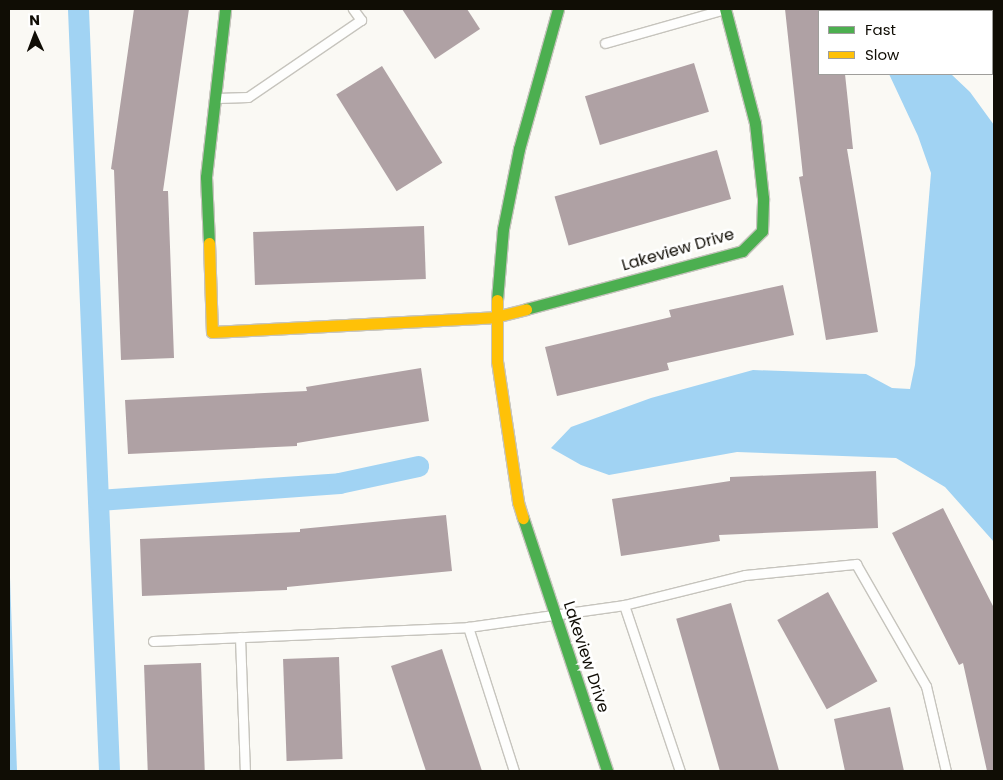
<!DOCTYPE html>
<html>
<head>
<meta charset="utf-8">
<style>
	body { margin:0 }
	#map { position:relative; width:1003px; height:780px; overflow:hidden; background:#faf9f4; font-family:Poppins,sans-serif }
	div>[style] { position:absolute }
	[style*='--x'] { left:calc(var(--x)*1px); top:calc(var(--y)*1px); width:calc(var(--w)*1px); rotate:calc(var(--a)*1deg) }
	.water>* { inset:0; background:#a1d3f3 }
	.canal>* { height:21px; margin:-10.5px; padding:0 10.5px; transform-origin:10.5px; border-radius:10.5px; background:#a1d3f3 }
	.building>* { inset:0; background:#afa1a4; transform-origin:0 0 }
	.roads { filter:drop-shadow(1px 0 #c6c4bd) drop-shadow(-1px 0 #c6c4bd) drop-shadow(0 1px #c6c4bd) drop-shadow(0 -1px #c6c4bd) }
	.lane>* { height:9px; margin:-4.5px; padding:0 4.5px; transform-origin:4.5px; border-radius:4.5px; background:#fefefd }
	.fast>* { height:11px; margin:-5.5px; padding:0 5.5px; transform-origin:5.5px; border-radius:5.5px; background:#4caf50 }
	.slow>* { height:11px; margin:-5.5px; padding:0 5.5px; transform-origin:5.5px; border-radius:5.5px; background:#ffc107 }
	span { translate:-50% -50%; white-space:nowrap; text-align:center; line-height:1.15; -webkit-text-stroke:5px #fff; paint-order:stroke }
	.street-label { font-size:16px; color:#100d05 }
	.frame { position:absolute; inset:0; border:10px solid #100d05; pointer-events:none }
	.legend { position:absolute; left:818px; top:10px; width:175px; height:65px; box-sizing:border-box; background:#fff; border:1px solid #9f9e9b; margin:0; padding:6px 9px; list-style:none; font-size:15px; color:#100d05 }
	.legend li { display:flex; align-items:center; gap:10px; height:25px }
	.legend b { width:25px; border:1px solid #9f9e9b }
	.north { position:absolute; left:10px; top:10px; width:50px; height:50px; -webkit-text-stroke:4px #fff; paint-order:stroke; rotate:358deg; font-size:14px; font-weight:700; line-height:20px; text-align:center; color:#100d05 }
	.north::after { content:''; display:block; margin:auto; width:18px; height:22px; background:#100d05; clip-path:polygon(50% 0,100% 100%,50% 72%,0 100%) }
</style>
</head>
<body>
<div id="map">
	<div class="water">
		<div style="clip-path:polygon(889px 74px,951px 74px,970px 92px,994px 125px,994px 542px,945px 487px,896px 458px,737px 452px,609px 475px,581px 465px,551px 448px,571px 427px,651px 398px,753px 370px,866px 374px,892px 388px,910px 389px,915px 365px,931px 173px,918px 136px)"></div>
		<div style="clip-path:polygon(9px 550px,17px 771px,9px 771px)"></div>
	</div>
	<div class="canal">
		<div style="--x:78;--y:9;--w:763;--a:87.67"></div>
		<div style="--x:98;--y:500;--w:242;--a:-4"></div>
		<div style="--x:339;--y:483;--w:81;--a:-12.1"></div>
	</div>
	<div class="building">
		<div style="clip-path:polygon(134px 9px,189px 9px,163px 191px,168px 191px,174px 358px,121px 360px,114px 170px,111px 169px)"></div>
		<div style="clip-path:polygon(402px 9px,467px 9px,480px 29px,435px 59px)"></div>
		<div style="clip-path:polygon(785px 9px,819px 9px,819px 74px,845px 74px,853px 149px,847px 149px,878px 332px,826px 340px,799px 177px,803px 176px)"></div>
		<div style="left:694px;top:63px;width:51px;height:114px;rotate:73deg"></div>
		<div style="left:382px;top:66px;width:114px;height:54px;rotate:58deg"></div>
		<div style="left:717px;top:150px;width:51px;height:169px;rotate:74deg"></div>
		<div style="left:424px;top:226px;width:53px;height:171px;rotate:88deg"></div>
		<div style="clip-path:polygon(783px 285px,794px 335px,667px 363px,669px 370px,557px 396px,545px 347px,671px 317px,669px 310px)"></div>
		<div style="clip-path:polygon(421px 368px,429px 421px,297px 443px,297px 446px,128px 454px,125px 400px,307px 391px,306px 387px)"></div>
		<div style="clip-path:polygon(876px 471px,878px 528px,719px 535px,720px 541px,621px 556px,612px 499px,730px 481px,730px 477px)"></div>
		<div style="clip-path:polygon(943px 508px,994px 608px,994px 771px,987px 771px,963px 663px,959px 665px,892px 533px)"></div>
		<div style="clip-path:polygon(446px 515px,452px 571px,287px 587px,287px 590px,142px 596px,140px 539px,300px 532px,300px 529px)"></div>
		<div style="left:828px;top:592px;width:102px;height:58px;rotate:61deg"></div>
		<div style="left:731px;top:603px;width:175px;height:57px;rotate:74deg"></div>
		<div style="clip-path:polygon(442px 649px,482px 771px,426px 771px,391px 666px)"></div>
		<div style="left:339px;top:657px;width:102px;height:56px;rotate:88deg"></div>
		<div style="left:201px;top:663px;width:108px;height:57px;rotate:88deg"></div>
		<div style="clip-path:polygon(890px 707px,904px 771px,845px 771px,834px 719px)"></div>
	</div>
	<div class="roads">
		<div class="lane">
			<div style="--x:605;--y:43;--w:125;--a:-15.8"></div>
			<div style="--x:217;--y:98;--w:31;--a:-2"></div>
			<div style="--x:248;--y:97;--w:137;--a:-34.3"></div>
			<div style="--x:361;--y:20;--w:14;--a:-126"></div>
			<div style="--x:624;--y:605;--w:175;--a:71.4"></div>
			<div style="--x:468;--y:627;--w:151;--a:72.3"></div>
			<div style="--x:240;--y:637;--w:134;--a:87.9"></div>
			<div style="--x:153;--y:641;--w:315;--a:-2.5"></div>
			<div style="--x:468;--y:627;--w:158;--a:-8"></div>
			<div style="--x:624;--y:605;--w:125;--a:-13.9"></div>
			<div style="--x:745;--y:575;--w:112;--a:-5.7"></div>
			<div style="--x:856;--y:564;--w:141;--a:60.2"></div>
			<div style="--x:926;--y:686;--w:87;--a:76.8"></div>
		</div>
		<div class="fast">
			<div style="--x:209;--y:243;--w:66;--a:-92.6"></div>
			<div style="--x:206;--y:177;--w:169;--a:-83.5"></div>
			<div style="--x:497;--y:300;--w:71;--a:-85.2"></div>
			<div style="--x:503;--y:229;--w:82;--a:-78.7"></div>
			<div style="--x:519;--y:149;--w:145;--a:-74.4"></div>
			<div style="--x:526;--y:309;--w:224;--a:-15"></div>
			<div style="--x:742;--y:251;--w:28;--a:-45"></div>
			<div style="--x:762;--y:231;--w:33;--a:-88"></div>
			<div style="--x:763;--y:198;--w:75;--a:-96.1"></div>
			<div style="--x:755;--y:123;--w:118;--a:-104.7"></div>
			<div style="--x:523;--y:518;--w:267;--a:71.6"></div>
		</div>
		<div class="slow">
			<div style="--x:209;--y:243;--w:89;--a:88.1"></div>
			<div style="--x:212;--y:332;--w:283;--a:-3"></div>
			<div style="--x:495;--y:317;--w:32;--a:-14"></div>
			<div style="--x:497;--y:300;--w:61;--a:90"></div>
			<div style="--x:497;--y:361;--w:143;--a:81.5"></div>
			<div style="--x:518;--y:502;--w:17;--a:73"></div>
		</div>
	</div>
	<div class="street-label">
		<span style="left:678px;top:250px;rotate:-16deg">Lakeview Drive</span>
		<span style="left:586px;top:657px;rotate:72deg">Lakeview Drive</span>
	</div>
	<div class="frame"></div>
	<ul class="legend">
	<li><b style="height:6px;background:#4caf50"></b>Fast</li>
	<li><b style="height:6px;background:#ffc107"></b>Slow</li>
	</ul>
	<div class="north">N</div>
</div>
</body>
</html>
